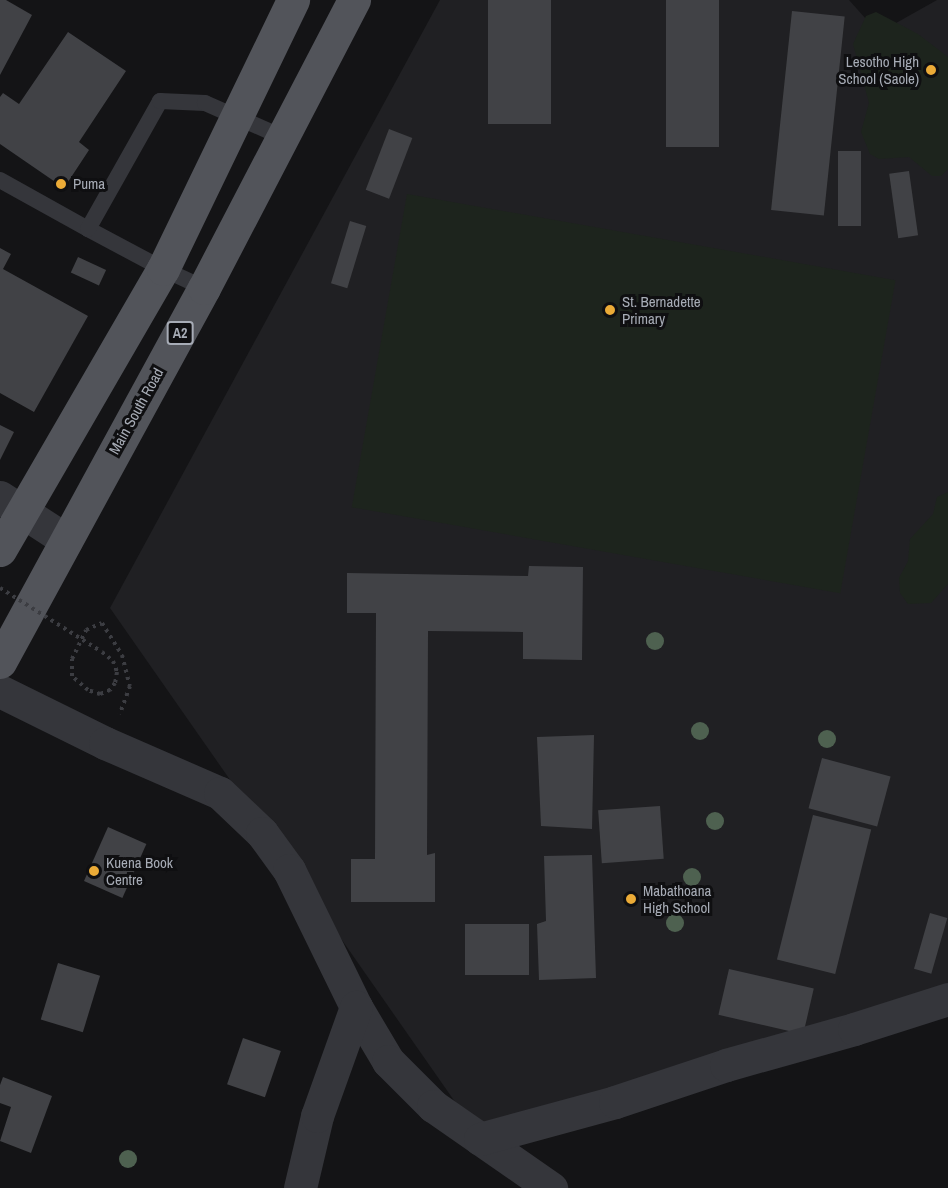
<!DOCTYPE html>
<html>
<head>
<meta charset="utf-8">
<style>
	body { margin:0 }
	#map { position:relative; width:948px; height:1188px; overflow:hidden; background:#141416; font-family:"Archivo Narrow",sans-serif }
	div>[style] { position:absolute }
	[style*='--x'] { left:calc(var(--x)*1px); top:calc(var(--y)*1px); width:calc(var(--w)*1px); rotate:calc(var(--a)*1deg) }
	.built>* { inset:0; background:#202023 }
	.green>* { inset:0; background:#1d241d; transform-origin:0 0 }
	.building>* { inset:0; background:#414246; transform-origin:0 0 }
	.path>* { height:4px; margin-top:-2px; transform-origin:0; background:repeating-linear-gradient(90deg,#3c3d42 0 3px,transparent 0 7.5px) }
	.service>* { height:16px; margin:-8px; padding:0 8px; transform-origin:8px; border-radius:8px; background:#35363b }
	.minor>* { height:33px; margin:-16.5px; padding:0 16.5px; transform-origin:16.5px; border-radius:16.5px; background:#35363b }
	.primary>* { height:33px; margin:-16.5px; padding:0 16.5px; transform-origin:16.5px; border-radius:16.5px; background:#52545a }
	.path-bridge>* { height:4px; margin-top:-2px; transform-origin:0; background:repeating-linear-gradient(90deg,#3c3d42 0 3px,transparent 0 7.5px) }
	.trees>* { width:18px; height:18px; margin:-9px; border-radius:50%; background:#4e6150 }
	.dots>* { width:16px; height:16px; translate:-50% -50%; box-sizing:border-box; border:3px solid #0f0f11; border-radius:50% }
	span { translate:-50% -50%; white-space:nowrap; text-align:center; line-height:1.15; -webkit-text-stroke:6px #0f0f11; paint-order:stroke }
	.shield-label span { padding:2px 4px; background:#0f0f11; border:2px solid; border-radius:4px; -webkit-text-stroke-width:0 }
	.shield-label { font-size:14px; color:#a7acb6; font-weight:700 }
	.poi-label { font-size:15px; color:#a7acb6 }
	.right { translate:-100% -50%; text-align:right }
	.left { translate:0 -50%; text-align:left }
	.street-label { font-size:15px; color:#a7acb6 }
</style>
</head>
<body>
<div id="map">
	<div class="built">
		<div style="clip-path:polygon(440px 0,849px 0,948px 111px,948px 992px,474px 1129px,110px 608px)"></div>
		<div style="clip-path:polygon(937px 0,948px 0,948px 108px,880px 32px)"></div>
	</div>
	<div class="green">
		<div style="clip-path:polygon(876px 12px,918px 34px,948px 57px,948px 169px,941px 176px,932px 176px,909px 157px,879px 159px,870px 154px,861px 132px,869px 103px,853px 44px,866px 16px)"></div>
		<div style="left:407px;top:194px;width:496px;height:318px;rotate:10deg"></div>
		<div style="clip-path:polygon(948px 492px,948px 584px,931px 603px,908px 604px,900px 593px,899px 578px,908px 561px,910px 539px,933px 514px,937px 497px)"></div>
	</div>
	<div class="building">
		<div style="clip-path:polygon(0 0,6px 0,32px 15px,0 75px)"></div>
		<div style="left:488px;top:0;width:63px;height:124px"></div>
		<div style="left:666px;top:0;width:53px;height:147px"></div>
		<div style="left:792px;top:11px;width:53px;height:200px;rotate:6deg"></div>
		<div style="clip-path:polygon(68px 32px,126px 71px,79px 142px,89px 150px,64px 188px,0 144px,0 97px,3px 93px,19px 104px)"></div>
		<div style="left:389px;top:129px;width:25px;height:65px;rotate:21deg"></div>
		<div style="left:838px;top:151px;width:23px;height:75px"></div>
		<div style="left:909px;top:171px;width:65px;height:20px;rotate:82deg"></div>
		<div style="left:350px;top:221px;width:17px;height:65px;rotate:17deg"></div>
		<div style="clip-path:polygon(0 248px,11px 254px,3px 269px,88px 316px,34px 412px,0 393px)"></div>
		<div style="left:78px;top:257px;width:31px;height:17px;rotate:25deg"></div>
		<div style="clip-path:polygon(0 425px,14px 432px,0 460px)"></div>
		<div style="clip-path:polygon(529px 566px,583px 567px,582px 660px,523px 659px,523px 632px,428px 631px,427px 855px,435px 853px,435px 902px,351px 902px,351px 859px,375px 859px,376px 613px,347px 613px,347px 573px,528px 576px)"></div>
		<div style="clip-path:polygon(594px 735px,592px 829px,541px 826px,537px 737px)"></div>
		<div style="left:822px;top:758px;width:71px;height:52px;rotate:15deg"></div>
		<div style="left:660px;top:806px;width:53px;height:62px;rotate:86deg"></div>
		<div style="left:813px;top:815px;width:60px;height:149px;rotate:14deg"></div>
		<div style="left:108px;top:827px;width:42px;height:59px;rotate:24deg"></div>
		<div style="clip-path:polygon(592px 855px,596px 978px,539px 980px,537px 924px,546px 921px,544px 856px)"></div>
		<div style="left:930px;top:913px;width:18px;height:58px;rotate:16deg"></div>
		<div style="left:465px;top:924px;width:64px;height:51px"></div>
		<div style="left:58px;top:963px;width:44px;height:59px;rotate:17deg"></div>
		<div style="left:729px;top:969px;width:87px;height:47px;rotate:13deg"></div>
		<div style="left:243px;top:1038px;width:40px;height:49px;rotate:19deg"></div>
		<div style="clip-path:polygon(3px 1077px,52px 1096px,31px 1153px,0 1141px,11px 1107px,0 1103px,0 1085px)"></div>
	</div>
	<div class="path">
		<div style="--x:102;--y:652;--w:14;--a:39"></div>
		<div style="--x:113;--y:661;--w:12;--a:70"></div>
		<div style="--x:117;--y:672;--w:11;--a:100"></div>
		<div style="--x:115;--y:683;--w:9;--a:126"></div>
		<div style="--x:110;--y:690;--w:11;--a:158"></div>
		<div style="--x:100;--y:694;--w:13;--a:-162"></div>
		<div style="--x:88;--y:690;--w:21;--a:-139"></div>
		<div style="--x:72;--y:676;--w:17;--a:-90"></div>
		<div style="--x:72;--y:659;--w:32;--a:-64"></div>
		<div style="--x:86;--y:630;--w:17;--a:-24"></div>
		<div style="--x:102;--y:623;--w:38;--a:58"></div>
		<div style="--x:122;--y:655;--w:32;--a:76"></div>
		<div style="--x:130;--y:686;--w:30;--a:110"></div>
	</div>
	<div class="service">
		<div style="--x:0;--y:180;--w:101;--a:29.1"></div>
		<div style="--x:204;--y:288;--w:45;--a:-155.1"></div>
		<div style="--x:163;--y:269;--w:85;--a:-151.9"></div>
		<div style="--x:88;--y:229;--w:147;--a:-60.6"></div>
		<div style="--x:160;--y:101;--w:45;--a:2.5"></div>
		<div style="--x:205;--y:103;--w:84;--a:23.8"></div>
	</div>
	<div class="minor">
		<div style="--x:0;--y:497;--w:79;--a:33.1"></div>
		<div style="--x:0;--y:691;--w:117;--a:26.3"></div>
		<div style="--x:105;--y:743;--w:125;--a:23.5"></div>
		<div style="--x:220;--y:793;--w:58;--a:43.6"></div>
		<div style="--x:262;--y:833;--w:46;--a:53.9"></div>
		<div style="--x:289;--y:870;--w:153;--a:63.9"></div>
		<div style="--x:356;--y:1007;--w:63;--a:59.3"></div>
		<div style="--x:388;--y:1061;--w:64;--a:45"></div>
		<div style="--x:433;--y:1106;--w:144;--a:34.8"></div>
		<div style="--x:480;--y:1139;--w:140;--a:-15.3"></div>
		<div style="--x:615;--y:1102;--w:117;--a:-18.4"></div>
		<div style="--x:726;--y:1065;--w:133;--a:-15.7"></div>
		<div style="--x:854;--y:1029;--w:99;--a:-17.7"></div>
		<div style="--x:300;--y:1188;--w:74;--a:-76.7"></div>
		<div style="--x:317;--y:1116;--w:116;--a:-70.3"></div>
	</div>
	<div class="primary">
		<div style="--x:0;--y:550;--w:325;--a:-59.9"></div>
		<div style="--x:163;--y:269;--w:299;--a:-64.2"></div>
		<div style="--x:0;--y:662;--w:426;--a:-61.4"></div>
		<div style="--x:204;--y:288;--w:325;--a:-62.5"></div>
	</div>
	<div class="path-bridge">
		<div style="--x:0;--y:588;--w:120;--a:32.1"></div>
	</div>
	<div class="trees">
		<div style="left:655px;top:641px"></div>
		<div style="left:700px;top:731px"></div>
		<div style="left:827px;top:739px"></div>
		<div style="left:715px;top:821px"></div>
		<div style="left:692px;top:877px"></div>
		<div style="left:675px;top:923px"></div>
		<div style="left:128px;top:1159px"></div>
	</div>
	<div class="dots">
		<div style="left:931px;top:70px;background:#ebab37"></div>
		<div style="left:61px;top:184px;background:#ebab37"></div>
		<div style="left:610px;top:310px;background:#ebab37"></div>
		<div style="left:94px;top:871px;background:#ebab37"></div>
		<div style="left:631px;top:899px;background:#ebab37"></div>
	</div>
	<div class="shield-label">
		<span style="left:180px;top:333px">A2</span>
	</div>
	<div class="poi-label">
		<span class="right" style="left:919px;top:70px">Lesotho High<br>School (Saole)</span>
		<span class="left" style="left:73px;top:184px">Puma</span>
		<span class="left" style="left:622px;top:310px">St. Bernadette<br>Primary</span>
		<span class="left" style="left:106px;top:871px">Kuena Book<br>Centre</span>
		<span class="left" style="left:643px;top:899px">Mabathoana<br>High School</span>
	</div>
	<div class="street-label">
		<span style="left:136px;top:411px;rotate:-61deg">Main South Road</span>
	</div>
</div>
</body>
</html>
